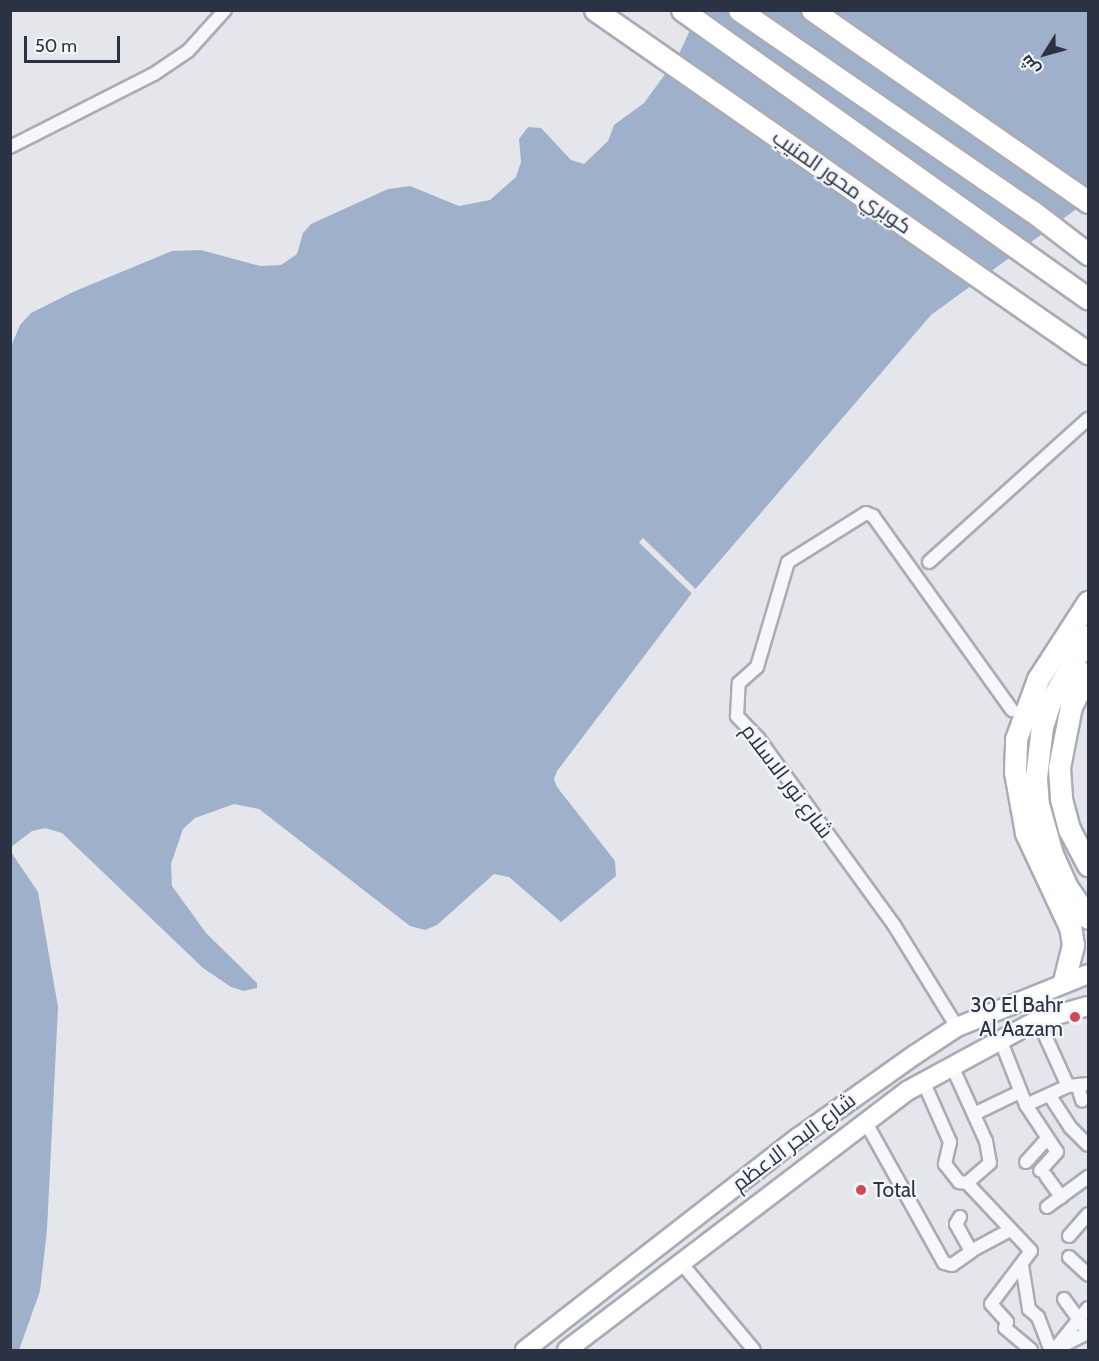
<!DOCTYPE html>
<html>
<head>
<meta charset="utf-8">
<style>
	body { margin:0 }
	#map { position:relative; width:1099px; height:1361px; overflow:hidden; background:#e4e6ec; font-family:Cabin,Cairo,sans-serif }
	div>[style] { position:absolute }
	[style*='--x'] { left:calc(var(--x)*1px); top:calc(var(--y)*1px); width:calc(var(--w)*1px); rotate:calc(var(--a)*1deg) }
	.water>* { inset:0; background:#9fb0cb }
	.pier>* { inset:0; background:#e4e6ec; transform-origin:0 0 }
	.roads { filter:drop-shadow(2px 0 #a9acb6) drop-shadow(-2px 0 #a9acb6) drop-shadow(0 2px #a9acb6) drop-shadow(0 -2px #a9acb6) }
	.street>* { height:12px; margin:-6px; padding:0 6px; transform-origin:6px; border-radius:6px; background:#f6f7fa }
	.primary>* { height:18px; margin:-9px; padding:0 9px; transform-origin:9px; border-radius:9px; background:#fff }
	.highway>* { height:21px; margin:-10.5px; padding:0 10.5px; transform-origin:10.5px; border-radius:10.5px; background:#fff }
	.dots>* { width:16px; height:16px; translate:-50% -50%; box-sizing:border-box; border:3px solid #f3f5f9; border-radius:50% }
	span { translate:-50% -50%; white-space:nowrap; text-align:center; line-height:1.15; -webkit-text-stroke:4.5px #f3f5f9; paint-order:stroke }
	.street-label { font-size:21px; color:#2b3244 }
	.poi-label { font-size:21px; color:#2b3244 }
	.right { translate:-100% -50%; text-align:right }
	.left { translate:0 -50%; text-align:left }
	.frame { position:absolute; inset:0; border:12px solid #2b3244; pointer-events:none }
	.north { position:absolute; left:1015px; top:24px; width:60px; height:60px; -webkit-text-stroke:4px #f3f5f9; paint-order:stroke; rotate:233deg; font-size:16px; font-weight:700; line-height:24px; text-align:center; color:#2b3244 }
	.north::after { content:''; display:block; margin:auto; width:21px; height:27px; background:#2b3244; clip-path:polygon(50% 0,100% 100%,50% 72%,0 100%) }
	.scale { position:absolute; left:24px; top:36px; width:96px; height:27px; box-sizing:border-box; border:3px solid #2b3244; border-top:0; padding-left:8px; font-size:18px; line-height:21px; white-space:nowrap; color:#2b3244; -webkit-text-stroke:4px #f3f5f9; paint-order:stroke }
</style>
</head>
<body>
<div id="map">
	<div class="water">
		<div style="clip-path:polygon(699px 11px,1088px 11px,1088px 196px,1075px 210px,931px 315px,692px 593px,557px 771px,554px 779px,557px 787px,615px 861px,616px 876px,561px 922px,509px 877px,494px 874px,437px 925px,425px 930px,410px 926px,259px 809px,234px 804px,195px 818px,183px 829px,171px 864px,172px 886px,206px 933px,257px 983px,257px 988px,244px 991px,231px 987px,203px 968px,62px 833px,45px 828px,32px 831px,11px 847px,10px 349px,20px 325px,31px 313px,73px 292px,172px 251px,201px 250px,260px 266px,281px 265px,297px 254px,303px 233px,311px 224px,388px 189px,410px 186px,459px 206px,490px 200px,516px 177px,521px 162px,519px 139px,528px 127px,541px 128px,571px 160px,584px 164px,608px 141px,614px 125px,644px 103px,677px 58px)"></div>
		<div style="clip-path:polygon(11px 852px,38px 892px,58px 1007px,47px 1230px,40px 1291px,19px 1350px,10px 1350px)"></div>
	</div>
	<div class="pier">
		<div style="left:643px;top:538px;width:74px;height:6px;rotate:44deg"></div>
	</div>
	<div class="roads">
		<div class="street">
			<div style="--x:10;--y:147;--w:161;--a:-26.9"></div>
			<div style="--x:154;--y:74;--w:41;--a:-34.1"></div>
			<div style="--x:188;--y:51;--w:55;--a:-47.9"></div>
			<div style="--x:929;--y:562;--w:214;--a:-42"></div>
			<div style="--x:1038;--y:1020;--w:72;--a:65.6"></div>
			<div style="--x:957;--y:1027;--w:120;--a:-121.7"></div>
			<div style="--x:894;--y:925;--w:230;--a:-126"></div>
			<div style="--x:759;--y:739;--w:32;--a:-134"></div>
			<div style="--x:737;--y:716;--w:33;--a:-87"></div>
			<div style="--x:739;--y:683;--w:24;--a:-42"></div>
			<div style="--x:757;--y:667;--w:109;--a:-73.6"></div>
			<div style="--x:788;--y:562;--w:92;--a:-32.1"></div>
			<div style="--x:866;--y:513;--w:8;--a:23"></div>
			<div style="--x:873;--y:516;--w:239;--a:54.4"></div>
			<div style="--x:1000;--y:1039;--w:71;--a:68.5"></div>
			<div style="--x:1026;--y:1105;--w:56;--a:56.6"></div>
			<div style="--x:1057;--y:1152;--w:25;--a:132"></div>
			<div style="--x:951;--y:1064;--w:85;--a:65.6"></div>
			<div style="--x:986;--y:1141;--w:22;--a:80"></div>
			<div style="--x:990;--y:1163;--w:30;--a:139"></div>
			<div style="--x:923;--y:1081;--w:67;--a:66.1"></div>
			<div style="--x:950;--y:1142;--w:23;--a:103"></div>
			<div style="--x:945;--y:1164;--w:23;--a:52"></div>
			<div style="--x:959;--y:1182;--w:8;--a:7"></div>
			<div style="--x:1078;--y:1087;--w:14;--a:73"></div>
			<div style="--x:1050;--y:1096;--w:37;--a:57"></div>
			<div style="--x:1070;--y:1127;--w:25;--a:45"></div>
			<div style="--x:1026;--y:1105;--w:46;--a:-24.3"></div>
			<div style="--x:1068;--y:1086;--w:20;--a:-6"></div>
			<div style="--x:974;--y:1114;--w:51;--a:-25.6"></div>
			<div style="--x:865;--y:1121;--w:162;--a:60.9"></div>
			<div style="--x:944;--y:1263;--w:8;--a:14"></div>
			<div style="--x:952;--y:1265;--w:24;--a:-35"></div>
			<div style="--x:1026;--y:1162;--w:31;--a:-48"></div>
			<div style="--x:1046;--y:1176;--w:26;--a:54"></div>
			<div style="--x:967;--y:1183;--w:93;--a:46.7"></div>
			<div style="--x:1031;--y:1251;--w:66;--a:127"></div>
			<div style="--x:991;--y:1304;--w:24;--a:48"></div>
			<div style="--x:1007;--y:1322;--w:6;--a:108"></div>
			<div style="--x:1005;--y:1328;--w:34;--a:40"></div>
			<div style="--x:1047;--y:1207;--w:51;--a:-36.2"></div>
			<div style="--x:960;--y:1217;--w:8;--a:120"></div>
			<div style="--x:956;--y:1224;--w:31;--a:61"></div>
			<div style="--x:971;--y:1251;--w:44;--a:-28.3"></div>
			<div style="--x:1069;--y:1236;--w:29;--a:-49"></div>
			<div style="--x:1069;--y:1257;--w:26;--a:43"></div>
			<div style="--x:682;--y:1264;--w:112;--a:50.1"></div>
			<div style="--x:1022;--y:1265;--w:45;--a:81"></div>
			<div style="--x:1029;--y:1309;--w:12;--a:42"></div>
			<div style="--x:1038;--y:1317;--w:33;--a:69"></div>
			<div style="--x:1064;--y:1299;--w:41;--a:54"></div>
			<div style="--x:1058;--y:1348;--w:34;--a:-27"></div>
			<div style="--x:1054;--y:1350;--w:54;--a:-51"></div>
		</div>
		<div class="primary">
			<div style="--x:525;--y:1350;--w:347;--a:-37.9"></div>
			<div style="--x:799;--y:1137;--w:143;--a:-35.4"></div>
			<div style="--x:916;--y:1054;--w:49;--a:-33.4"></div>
			<div style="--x:957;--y:1027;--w:141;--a:-22"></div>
			<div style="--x:567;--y:1350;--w:427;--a:-37.3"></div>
			<div style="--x:907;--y:1091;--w:149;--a:-28.5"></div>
			<div style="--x:1038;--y:1020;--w:52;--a:-15.6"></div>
		</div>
		<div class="highway">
			<div style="--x:595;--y:10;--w:601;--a:34.83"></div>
			<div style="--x:682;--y:10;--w:498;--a:35.4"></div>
			<div style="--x:739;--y:10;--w:355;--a:34.5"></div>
			<div style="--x:1032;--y:211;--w:71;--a:37.5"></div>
			<div style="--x:812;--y:10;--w:336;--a:34.8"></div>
			<div style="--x:1088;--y:636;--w:76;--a:119.9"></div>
			<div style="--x:1050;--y:702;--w:25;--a:108"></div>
			<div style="--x:1042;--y:726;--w:52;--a:96.6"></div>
			<div style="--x:1036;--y:778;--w:26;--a:86"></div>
			<div style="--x:1038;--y:804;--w:52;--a:74.4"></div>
			<div style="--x:1052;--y:854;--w:36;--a:66"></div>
			<div style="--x:1067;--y:887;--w:37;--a:56"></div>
			<div style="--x:1088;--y:673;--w:37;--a:117"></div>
			<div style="--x:1071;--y:706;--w:63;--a:101"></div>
			<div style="--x:1059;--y:768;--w:31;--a:86"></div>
			<div style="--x:1061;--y:799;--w:31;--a:75"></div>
			<div style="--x:1069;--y:829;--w:41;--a:62.2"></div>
			<div style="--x:1064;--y:981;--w:37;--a:-76"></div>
			<div style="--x:1073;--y:945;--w:18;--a:-99"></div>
			<div style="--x:1070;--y:927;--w:104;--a:-115.1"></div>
			<div style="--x:1026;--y:833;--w:62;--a:-100.2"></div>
			<div style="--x:1015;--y:772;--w:33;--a:-88"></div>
			<div style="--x:1016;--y:739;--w:64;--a:-69.9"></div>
			<div style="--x:1038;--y:679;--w:92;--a:-57"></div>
		</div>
	</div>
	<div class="dots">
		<div style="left:1075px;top:1017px;background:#d04951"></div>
		<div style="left:861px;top:1190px;background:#d04951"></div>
	</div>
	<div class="street-label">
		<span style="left:842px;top:182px;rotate:35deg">كوبري محور المنيب</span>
		<span style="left:787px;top:781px;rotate:53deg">شارع نور الاسلام</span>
		<span style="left:794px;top:1142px;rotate:-37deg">شارع البحر الاعظم</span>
	</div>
	<div class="poi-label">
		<span class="right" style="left:1063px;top:1017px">30 El Bahr<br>Al Aazam</span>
		<span class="left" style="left:873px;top:1190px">Total</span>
	</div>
	<div class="frame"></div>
	<div class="north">ش</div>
	<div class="scale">50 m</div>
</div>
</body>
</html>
